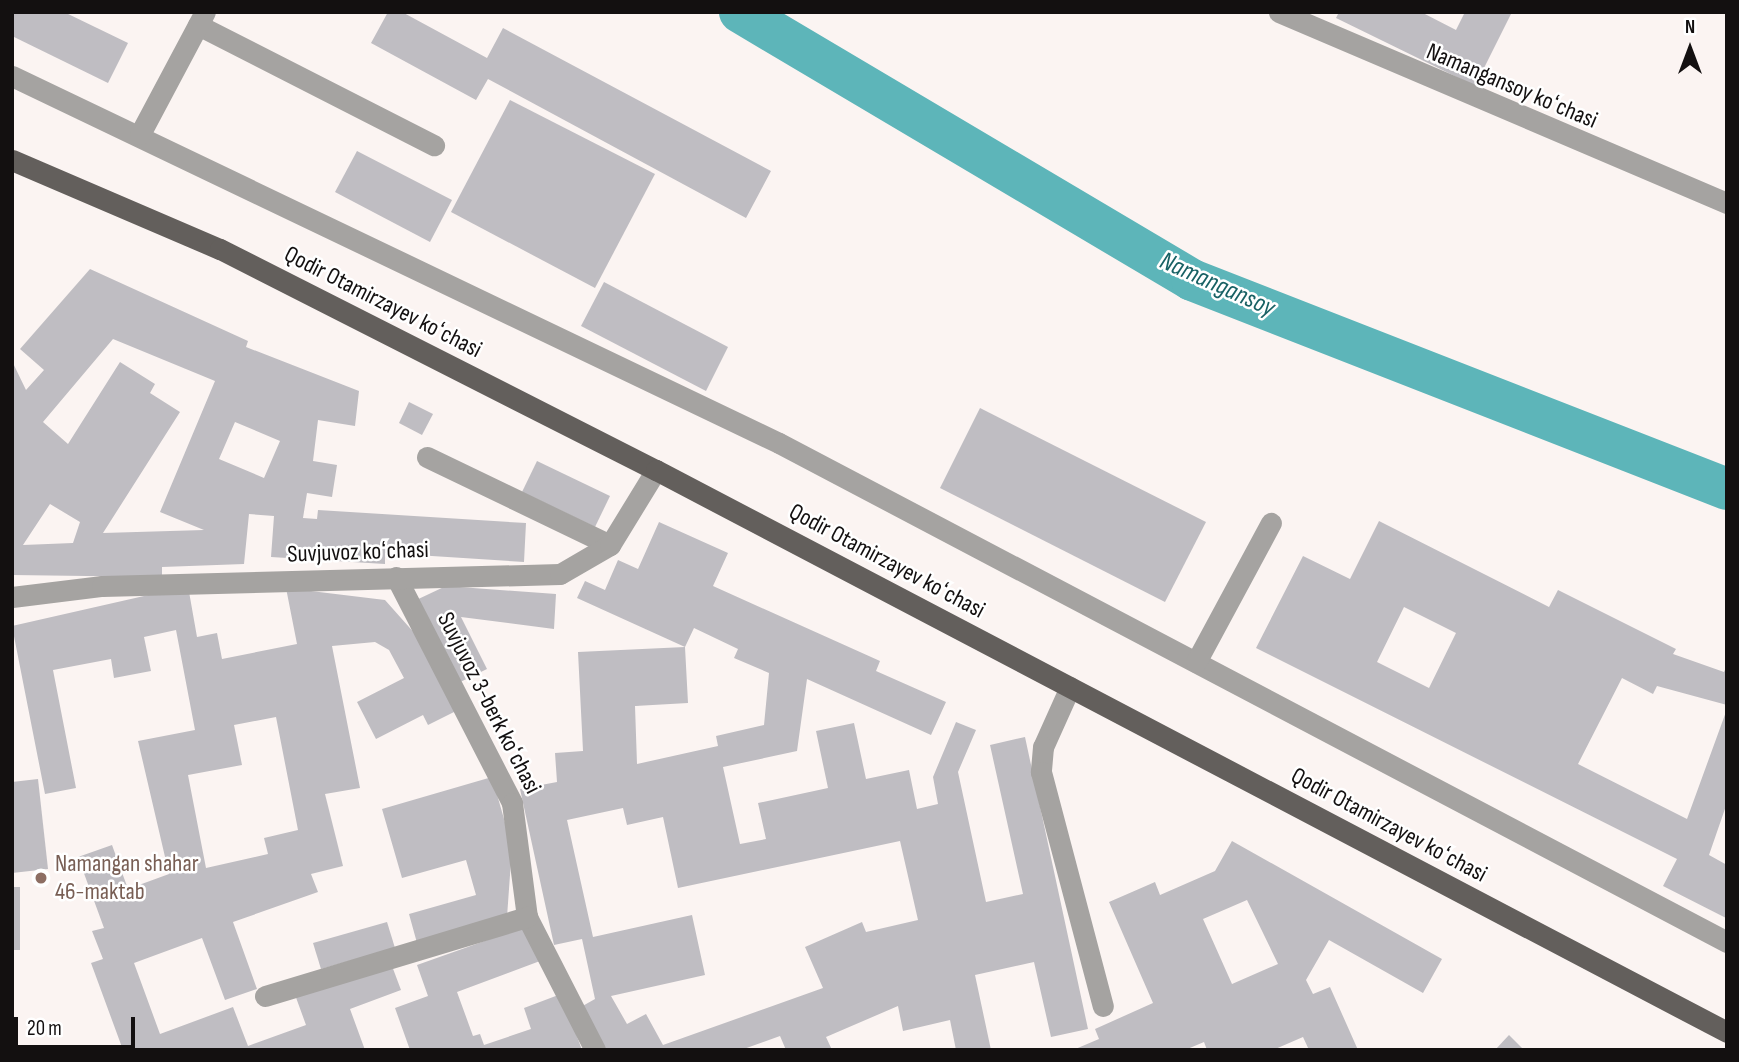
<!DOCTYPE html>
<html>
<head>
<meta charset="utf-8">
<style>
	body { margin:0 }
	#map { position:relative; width:1739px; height:1062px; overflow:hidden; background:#fbf4f2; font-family:"Sofia Sans Condensed",sans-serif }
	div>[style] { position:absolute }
	.canal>* { height:42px; margin:-21px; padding:0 21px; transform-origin:21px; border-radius:21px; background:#5db5b9 }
	.building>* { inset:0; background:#bfbdc2 }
	.minor>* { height:21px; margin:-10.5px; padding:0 10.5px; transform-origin:10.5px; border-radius:10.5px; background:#a5a3a1 }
	.major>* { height:21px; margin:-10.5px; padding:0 10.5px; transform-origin:10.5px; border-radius:10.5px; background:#635f5c }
	.dots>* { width:19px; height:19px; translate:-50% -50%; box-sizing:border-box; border:4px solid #fff; border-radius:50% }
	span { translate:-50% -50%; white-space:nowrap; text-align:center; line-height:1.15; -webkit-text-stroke:5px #fff; paint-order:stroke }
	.street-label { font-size:24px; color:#131010 }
	.education-label { font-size:24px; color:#785e54 }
	.left { translate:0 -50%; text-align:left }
	.water-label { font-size:26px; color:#186164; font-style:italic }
	.frame { position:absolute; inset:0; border:14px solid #131010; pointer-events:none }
	.north { position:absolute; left:1655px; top:14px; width:70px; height:70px; -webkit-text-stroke:5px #fff; paint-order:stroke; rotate:0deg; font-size:19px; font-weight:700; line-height:28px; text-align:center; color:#131010 }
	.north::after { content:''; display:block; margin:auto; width:24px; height:32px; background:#131010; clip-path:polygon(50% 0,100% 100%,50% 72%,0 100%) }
	.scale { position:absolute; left:14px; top:1017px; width:121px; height:32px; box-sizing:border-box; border:4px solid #131010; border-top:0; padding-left:9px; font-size:21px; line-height:24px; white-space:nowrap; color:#131010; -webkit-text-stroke:5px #fff; paint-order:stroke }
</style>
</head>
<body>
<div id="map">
	<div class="canal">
		<div style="left:740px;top:12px;width:525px;rotate:30.66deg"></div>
		<div style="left:1192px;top:280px;width:574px;rotate:21.34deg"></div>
	</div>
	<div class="building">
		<div style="clip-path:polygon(12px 12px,64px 12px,128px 43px,108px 83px,12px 36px)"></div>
		<div style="clip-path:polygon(388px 12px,402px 12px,487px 58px,503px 28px,771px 171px,746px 218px,488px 79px,476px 100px,371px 43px)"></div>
		<div style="clip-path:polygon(1339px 12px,1421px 12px,1456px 30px,1465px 12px,1512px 12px,1475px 86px,1336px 18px)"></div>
		<div style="clip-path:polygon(510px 100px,655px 174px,595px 288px,451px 212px)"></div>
		<div style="clip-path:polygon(357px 151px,452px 200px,430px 242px,335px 192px)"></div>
		<div style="clip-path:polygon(evenodd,90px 269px,248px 341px,246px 347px,359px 391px,355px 426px,318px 420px,313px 461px,337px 465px,332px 497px,307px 493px,303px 518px,317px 519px,318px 510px,526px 523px,524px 562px,385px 553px,385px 564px,271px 557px,274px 516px,249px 514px,244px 564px,162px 567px,162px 577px,12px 575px,12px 361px,26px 390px,44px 370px,20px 349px,90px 269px,113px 339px,215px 381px,160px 512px,204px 530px,103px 533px,180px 412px,150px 393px,155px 384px,120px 362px,68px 444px,43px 422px,113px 339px,90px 269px,235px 422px,280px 441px,264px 478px,219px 459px,235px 422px,90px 269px,50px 504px,80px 522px,73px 543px,23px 545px,50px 504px)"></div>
		<div style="clip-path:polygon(604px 282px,728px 347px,706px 391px,581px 326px)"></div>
		<div style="clip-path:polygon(409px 402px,433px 414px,422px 435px,399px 423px)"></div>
		<div style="clip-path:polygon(980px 408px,1206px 522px,1165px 602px,940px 488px)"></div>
		<div style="clip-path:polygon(537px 461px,610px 496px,595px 527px,522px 492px)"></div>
		<div style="clip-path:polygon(evenodd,1379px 521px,1549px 607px,1558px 590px,1676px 649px,1673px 654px,1724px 672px,1727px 665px,1727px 705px,1657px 686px,1653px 694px,1622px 678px,1578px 764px,1687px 819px,1727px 709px,1727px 803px,1709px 855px,1727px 865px,1726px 918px,1663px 886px,1677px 859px,1256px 648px,1303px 556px,1350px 579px,1379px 521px,1404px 607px,1456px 633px,1429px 688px,1377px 662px,1404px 607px)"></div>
		<div style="clip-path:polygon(evenodd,659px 522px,728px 553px,713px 586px,880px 661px,876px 671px,946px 702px,931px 735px,807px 679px,797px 751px,723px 767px,740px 844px,766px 839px,758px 803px,828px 788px,816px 731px,854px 723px,866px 779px,909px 770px,917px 809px,938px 804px,933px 777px,956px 722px,976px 730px,958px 772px,986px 902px,1023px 894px,990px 745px,1025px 737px,1088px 1029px,1051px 1037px,1034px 962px,975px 975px,991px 1050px,956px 1050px,950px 1020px,903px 1031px,898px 1006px,826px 1037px,832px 1050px,786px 1050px,780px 1036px,741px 1050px,602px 1050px,579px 1008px,595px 999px,582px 939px,554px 945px,520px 789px,557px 782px,555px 753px,583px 751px,578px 652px,685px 647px,688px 703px,635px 706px,637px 764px,718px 746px,716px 736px,764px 725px,769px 673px,734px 658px,738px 649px,694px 628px,685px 647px,577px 598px,585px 581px,605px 590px,618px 560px,638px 569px,659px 522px,623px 808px,627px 825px,663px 817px,678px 888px,900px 841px,918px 920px,866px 932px,862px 922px,805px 947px,823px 988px,663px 1045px,646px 1014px,627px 1024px,611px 996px,705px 975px,692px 915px,593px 937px,567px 820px,623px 808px)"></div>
		<div style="clip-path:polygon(evenodd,188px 586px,197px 637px,217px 633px,222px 659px,297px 644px,286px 588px,385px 600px,417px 636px,456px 711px,428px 725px,423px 715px,376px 739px,357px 702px,404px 678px,389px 650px,375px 642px,332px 646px,360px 788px,325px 794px,343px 866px,311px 874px,318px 892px,233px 922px,257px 989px,225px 1000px,202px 938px,134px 963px,160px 1034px,233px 1007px,248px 1046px,306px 1025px,294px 992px,389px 958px,401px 990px,350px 1009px,365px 1050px,123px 1050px,91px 963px,103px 959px,92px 931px,104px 928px,78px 857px,112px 845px,128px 889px,169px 874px,138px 741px,195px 730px,176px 630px,144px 637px,151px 671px,114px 678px,111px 659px,53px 670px,76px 788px,45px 794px,12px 626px,188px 586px,276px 717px,298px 830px,264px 838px,268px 854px,206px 868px,188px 775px,242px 765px,234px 725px,276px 717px)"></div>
		<div style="clip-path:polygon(446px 586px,556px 594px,554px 629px,461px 617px,487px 669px,452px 686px,412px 602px)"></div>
		<div style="clip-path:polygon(492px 777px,512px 847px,507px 917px,417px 943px,409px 914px,476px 895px,466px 860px,402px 878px,382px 809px)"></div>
		<div style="clip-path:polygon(38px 779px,48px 869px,12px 873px,12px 782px)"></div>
		<div style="clip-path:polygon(evenodd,1232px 841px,1442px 959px,1423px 993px,1329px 940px,1306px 980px,1313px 994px,1330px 987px,1358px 1050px,1309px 1050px,1303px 1037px,1273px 1050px,1207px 1050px,1204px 1042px,1185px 1050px,1073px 1050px,1099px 1039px,1095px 1029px,1153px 1003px,1109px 902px,1155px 882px,1160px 895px,1215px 871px,1232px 841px,1247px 900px,1278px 964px,1232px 984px,1203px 919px,1247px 900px)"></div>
		<div style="clip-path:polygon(12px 887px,20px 887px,20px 950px,12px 950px)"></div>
		<div style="clip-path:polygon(387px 922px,395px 948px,321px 969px,313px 943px)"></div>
		<div style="clip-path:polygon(527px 926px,540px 961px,457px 992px,473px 1036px,480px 1034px,484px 1045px,531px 1029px,524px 1008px,561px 994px,582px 1050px,410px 1050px,395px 1008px,428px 996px,417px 965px)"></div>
		<div style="clip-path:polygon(1509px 1035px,1524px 1050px,1495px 1050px)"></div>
	</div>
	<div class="minor">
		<div style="left:1279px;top:12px;width:487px;rotate:23.1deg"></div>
		<div style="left:198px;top:25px;width:265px;rotate:27deg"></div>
		<div style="left:12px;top:76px;width:850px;rotate:25.57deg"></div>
		<div style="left:779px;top:443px;width:1071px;rotate:27.76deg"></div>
		<div style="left:140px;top:134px;width:138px;rotate:-62deg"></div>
		<div style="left:427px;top:457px;width:203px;rotate:25.7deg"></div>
		<div style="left:396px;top:577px;width:254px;rotate:62.8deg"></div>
		<div style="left:512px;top:803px;width:115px;rotate:82.5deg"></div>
		<div style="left:527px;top:917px;width:149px;rotate:62.9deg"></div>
		<div style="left:12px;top:597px;width:91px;rotate:-7deg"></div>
		<div style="left:102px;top:586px;width:458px;rotate:-1.5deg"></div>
		<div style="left:560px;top:574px;width:58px;rotate:-30.1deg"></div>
		<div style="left:610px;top:545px;width:88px;rotate:-58.5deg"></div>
		<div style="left:1196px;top:662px;width:158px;rotate:-61.7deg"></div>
		<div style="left:1070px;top:687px;width:66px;rotate:114.2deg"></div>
		<div style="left:1043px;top:747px;width:25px;rotate:95deg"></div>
		<div style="left:1041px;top:772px;width:242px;rotate:75.2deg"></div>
		<div style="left:265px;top:996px;width:274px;rotate:-16.8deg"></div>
	</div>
	<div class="major">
		<div style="left:12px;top:160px;width:226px;rotate:23.2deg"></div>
		<div style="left:220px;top:249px;width:489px;rotate:26.9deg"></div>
		<div style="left:656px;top:470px;width:1209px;rotate:27.69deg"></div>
	</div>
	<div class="dots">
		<div style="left:41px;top:878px;background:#8d6e63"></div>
	</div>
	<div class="street-label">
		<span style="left:1512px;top:86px;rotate:23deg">Namangansoy koʻchasi</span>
		<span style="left:383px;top:302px;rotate:27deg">Qodir Otamirzayev koʻchasi</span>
		<span style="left:358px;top:552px;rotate:-2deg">Suvjuvoz koʻchasi</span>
		<span style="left:887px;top:561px;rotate:28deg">Qodir Otamirzayev koʻchasi</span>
		<span style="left:489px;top:703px;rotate:63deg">Suvjuvoz 3-berk koʻchasi</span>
		<span style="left:1389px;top:825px;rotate:28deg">Qodir Otamirzayev koʻchasi</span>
	</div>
	<div class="education-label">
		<span class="left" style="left:55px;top:878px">Namangan shahar<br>46-maktab</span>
	</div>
	<div class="water-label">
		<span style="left:1217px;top:285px;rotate:24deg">Namangansoy</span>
	</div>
	<div class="frame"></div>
	<div class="north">N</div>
	<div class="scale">20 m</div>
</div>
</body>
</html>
